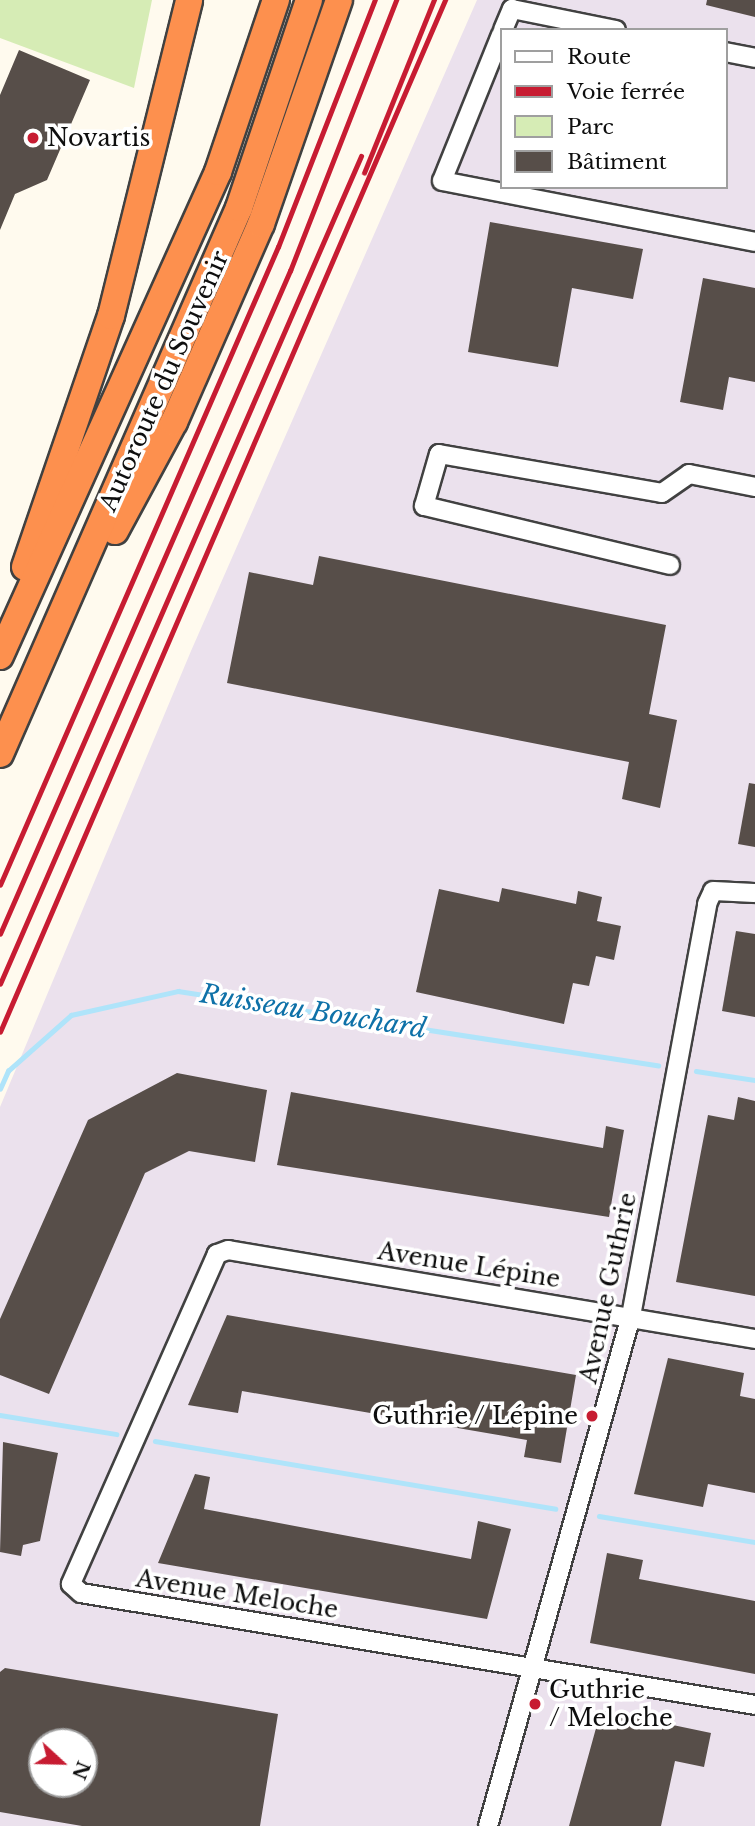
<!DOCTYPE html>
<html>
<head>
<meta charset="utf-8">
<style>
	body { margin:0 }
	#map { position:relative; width:755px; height:1826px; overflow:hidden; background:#fffaee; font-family:"Libre Baskerville",serif }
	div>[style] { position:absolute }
	.industrial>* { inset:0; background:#ebe1ed }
	.green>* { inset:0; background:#d6ecb5 }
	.stream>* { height:4.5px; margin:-2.25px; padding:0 2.25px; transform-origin:2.25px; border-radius:2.25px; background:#afe4fa }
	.building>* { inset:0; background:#574e49 }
	.roads { filter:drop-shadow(2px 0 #414141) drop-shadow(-2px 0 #414141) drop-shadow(0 2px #414141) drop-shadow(0 -2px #414141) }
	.minor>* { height:18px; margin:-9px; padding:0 9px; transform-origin:9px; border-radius:9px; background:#fff }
	.highway>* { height:26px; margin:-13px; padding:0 13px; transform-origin:13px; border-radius:13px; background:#fd904e }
	.rail>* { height:4.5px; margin:-2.25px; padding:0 2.25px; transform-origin:2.25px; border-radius:2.25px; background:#c71c32 }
	.dots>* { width:19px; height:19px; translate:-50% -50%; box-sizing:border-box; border:4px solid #fff; border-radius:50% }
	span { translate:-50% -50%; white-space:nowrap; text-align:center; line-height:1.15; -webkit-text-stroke:7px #fff; paint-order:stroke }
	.poi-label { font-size:24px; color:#0e0e0e }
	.left { translate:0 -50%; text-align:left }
	.right { translate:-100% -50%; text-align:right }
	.street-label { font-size:24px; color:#0e0e0e }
	.water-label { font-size:26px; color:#0e71a8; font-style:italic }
	.legend { position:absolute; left:500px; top:28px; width:228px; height:161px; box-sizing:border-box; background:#fff; border:2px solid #9f9f9f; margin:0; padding:9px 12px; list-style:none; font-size:21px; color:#0e0e0e }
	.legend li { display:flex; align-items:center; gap:14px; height:35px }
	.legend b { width:35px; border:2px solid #9f9f9f }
	.north { position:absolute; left:28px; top:1728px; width:70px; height:70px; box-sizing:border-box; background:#fff; border:2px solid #9f9f9f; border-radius:50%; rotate:112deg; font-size:19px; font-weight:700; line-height:28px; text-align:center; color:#0e0e0e }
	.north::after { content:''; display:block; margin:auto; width:24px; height:32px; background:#c71c32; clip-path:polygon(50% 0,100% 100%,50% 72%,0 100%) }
</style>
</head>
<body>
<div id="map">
	<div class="industrial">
		<div style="clip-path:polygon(evenodd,477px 0,755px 0,755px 1826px,0 1826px,0 1107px,191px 651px,477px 0,501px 30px,725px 30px,725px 187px,501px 187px,501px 30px,477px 0,42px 1742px,84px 1742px,84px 1784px,42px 1784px,42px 1742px)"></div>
	</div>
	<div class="green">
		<div style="clip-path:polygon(0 0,152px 0,134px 88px,0 38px)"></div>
	</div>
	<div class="stream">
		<div style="left:696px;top:1071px;width:60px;rotate:8.7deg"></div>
		<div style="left:0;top:1089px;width:20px;rotate:-66deg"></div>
		<div style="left:8px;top:1071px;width:84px;rotate:-41.6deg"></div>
		<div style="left:71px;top:1015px;width:110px;rotate:-12.6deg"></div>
		<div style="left:178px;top:991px;width:486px;rotate:8.8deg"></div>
		<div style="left:0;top:1415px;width:118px;rotate:9.3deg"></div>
		<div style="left:155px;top:1441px;width:406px;rotate:9.6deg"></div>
		<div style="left:599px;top:1516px;width:158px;rotate:9.5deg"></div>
	</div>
	<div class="building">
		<div style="clip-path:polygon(707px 0,755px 0,755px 17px,706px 5px)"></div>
		<div style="clip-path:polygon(19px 50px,90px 80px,47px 180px,15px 194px,0 230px,0 95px)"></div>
		<div style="clip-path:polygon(490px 222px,643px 249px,633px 299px,572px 288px,558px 367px,468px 352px)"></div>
		<div style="clip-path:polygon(703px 278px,755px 288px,755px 382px,729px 377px,723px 410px,680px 402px)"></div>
		<div style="clip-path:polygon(319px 556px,666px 625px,649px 714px,677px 720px,660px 808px,622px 799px,629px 762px,227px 683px,249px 572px,313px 585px)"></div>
		<div style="clip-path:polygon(749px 783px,755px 784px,755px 847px,738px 844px)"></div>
		<div style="clip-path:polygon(502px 888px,576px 904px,578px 891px,602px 897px,597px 921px,621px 926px,614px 960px,596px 956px,589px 986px,573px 983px,564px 1024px,416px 992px,439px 889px,499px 902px)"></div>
		<div style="clip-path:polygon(736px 931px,755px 934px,755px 1017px,722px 1011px)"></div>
		<div style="clip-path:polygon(177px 1073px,267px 1090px,255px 1162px,189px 1151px,145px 1173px,49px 1394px,0 1375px,0 1319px,88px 1120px)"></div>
		<div style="clip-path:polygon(291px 1092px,603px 1148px,606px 1126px,624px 1130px,609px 1217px,277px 1165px)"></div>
		<div style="clip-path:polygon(738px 1097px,755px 1101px,755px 1296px,676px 1282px,708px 1115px,734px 1120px)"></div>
		<div style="clip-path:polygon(227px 1315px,576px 1375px,561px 1463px,524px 1457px,527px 1440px,242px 1391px,238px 1413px,188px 1405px)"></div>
		<div style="clip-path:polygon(668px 1358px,744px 1373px,740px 1396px,755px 1399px,755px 1493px,708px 1484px,703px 1507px,634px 1494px)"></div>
		<div style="clip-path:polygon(3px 1442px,58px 1453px,40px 1541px,23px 1545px,21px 1556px,0 1552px)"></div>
		<div style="clip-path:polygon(195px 1474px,210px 1477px,204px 1509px,471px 1559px,478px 1521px,511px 1529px,487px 1619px,158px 1563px)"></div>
		<div style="clip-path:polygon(607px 1553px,643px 1560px,639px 1579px,755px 1601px,755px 1674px,590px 1643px)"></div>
		<div style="clip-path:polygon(evenodd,5px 1668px,278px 1714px,260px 1826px,82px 1826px,0 1812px,0 1672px,5px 1668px,42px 1742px,84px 1742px,84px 1784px,42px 1784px,42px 1742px)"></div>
		<div style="clip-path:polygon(601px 1710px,711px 1733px,704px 1767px,675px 1761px,661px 1826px,569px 1826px)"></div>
	</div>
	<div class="roads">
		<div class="minor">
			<div style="left:503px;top:30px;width:23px;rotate:-67deg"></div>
			<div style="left:512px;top:9px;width:106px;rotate:11.4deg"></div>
			<div style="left:501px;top:35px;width:157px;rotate:112deg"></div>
			<div style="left:442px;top:181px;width:319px;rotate:11deg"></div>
			<div style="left:725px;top:52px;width:31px;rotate:11deg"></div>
			<div style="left:670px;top:565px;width:253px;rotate:-166.5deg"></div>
			<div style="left:424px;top:506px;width:54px;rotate:-73.9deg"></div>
			<div style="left:439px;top:454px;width:226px;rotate:9.9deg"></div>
			<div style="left:662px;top:493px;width:33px;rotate:-35deg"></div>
			<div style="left:689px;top:474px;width:67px;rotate:11.1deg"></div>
			<div style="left:755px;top:1339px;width:534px;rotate:-170.41deg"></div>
			<div style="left:228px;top:1250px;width:12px;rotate:160deg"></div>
			<div style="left:217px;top:1254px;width:361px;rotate:113.9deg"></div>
			<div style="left:71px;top:1584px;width:13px;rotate:42deg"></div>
			<div style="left:81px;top:1593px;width:683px;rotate:9.43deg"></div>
			<div style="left:488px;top:1826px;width:530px;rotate:-74.34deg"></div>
			<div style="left:631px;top:1316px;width:419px;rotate:-79.5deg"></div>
			<div style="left:707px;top:904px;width:14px;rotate:-65deg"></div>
			<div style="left:713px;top:891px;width:42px;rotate:2.7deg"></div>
		</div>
		<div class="highway">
			<div style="left:115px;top:531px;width:124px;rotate:-61.6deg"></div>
			<div style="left:174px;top:422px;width:216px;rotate:-66.3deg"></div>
			<div style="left:261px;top:224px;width:237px;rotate:-70.8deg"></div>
			<div style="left:25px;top:567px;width:265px;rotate:-71.1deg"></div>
			<div style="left:111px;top:316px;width:325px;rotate:-76.1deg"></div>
			<div style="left:0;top:656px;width:531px;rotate:-65.75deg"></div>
			<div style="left:218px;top:172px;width:182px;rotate:-71.4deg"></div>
			<div style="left:0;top:754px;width:596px;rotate:-66.36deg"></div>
			<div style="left:239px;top:208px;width:219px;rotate:-71.4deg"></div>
		</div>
	</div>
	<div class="rail">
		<div style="left:364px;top:173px;width:187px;rotate:-68deg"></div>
		<div style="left:0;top:885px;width:696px;rotate:-66.46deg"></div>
		<div style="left:278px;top:247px;width:265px;rotate:-68.6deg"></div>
		<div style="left:0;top:934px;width:724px;rotate:-66.38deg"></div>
		<div style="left:290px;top:271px;width:291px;rotate:-68.6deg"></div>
		<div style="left:0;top:984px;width:903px;rotate:-66.44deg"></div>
		<div style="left:0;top:1032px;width:1124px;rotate:-66.67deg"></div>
	</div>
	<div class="dots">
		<div style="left:33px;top:138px;background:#c71c32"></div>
		<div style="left:592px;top:1416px;background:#c71c32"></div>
		<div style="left:535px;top:1704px;background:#c71c32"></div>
	</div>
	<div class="poi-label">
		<span class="left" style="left:47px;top:138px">Novartis</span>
		<span class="right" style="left:578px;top:1416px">Guthrie / Lépine</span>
		<span class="left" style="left:549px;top:1704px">Guthrie<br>/ Meloche</span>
	</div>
	<div class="street-label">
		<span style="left:164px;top:381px;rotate:-66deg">Autoroute du Souvenir</span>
		<span style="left:469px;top:1265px;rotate:9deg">Avenue Lépine</span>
		<span style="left:608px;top:1288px;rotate:-78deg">Avenue Guthrie</span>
		<span style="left:237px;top:1594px;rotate:9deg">Avenue Meloche</span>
	</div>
	<div class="water-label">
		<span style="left:313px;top:1012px;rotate:9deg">Ruisseau Bouchard</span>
	</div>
	<ul class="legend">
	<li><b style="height:9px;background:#fff"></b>Route</li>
	<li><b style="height:9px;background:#c71c32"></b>Voie ferrée</li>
	<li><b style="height:19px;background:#d6ecb5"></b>Parc</li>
	<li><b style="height:19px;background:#574e49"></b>Bâtiment</li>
	</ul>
	<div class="north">N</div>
</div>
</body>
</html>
